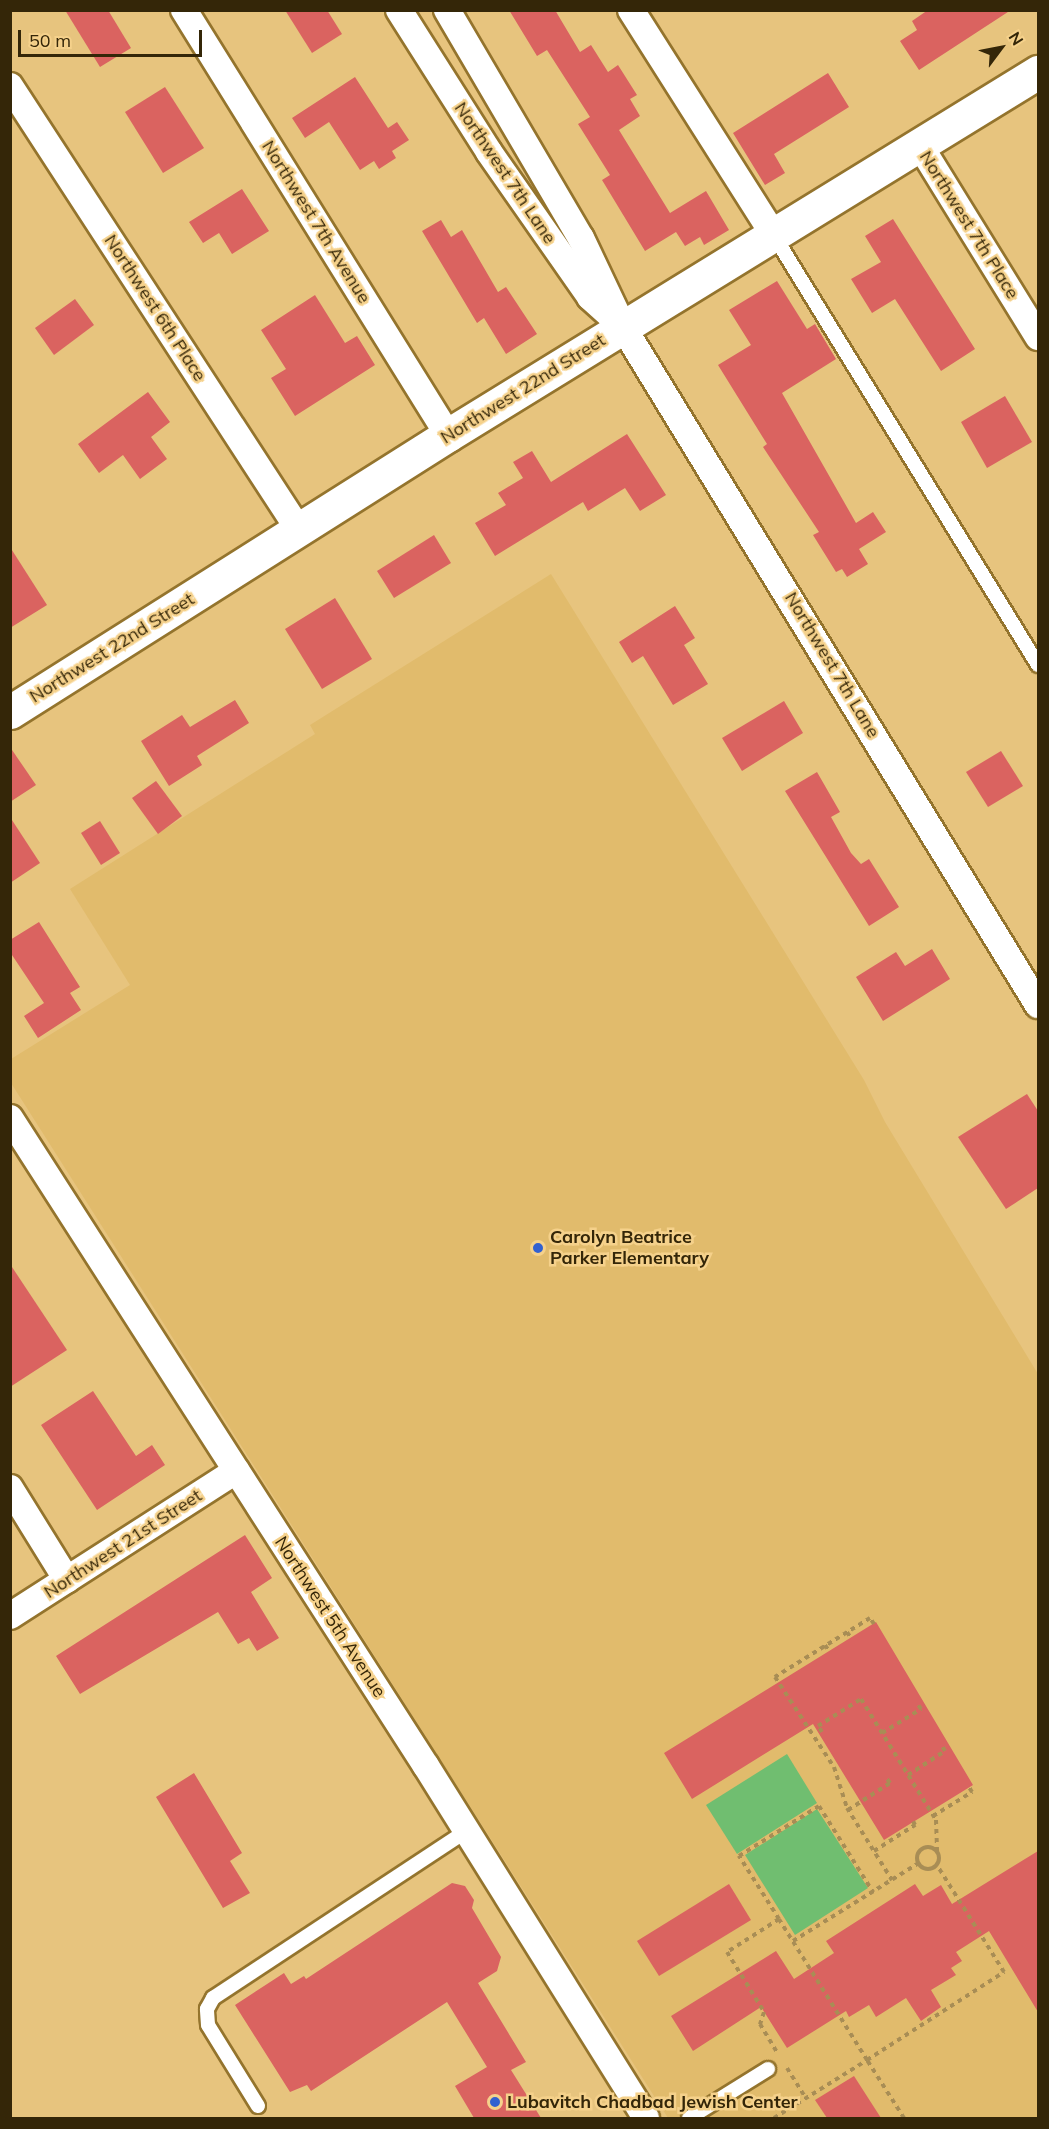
<!DOCTYPE html>
<html>
<head>
<meta charset="utf-8">
<style>
	body { margin:0 }
	#map { position:relative; width:1049px; height:2129px; overflow:hidden; background:#e7c47e; font-family:Mulish,sans-serif }
	div>[style] { position:absolute }
	.built>* { inset:0; background:#e1bb6c }
	.green>* { inset:0; background:#70be70 }
	.building>* { inset:0; background:#da6360 }
	.path>* { height:4px; margin-top:-2px; transform-origin:0; background:repeating-linear-gradient(90deg,#a88d55 0 4.5px,transparent 0 9px) }
	.path>.ring { margin:-2px; padding:0; box-sizing:content-box; background:none; border:4px solid #a88d55; border-radius:50% }
	.roads { filter:drop-shadow(2px 0 #94742d) drop-shadow(-2px 0 #94742d) drop-shadow(0 2px #94742d) drop-shadow(0 -2px #94742d) }
	.lane>* { height:14px; margin:-7px; padding:0 7px; transform-origin:7px; border-radius:7px; background:#fff }
	.street>* { height:26px; margin:-13px; padding:0 13px; transform-origin:13px; border-radius:13px; background:#fff }
	.secondary>* { height:33px; margin:-16.5px; padding:0 16.5px; transform-origin:16.5px; border-radius:16.5px; background:#fff }
	.dots>* { width:16px; height:16px; translate:-50% -50%; box-sizing:border-box; border:3px solid #f5d18b; border-radius:50% }
	span { translate:-50% -50%; white-space:nowrap; text-align:center; line-height:1.15; -webkit-text-stroke:5px #f5d18b; paint-order:stroke }
	.street-label { font-size:18px; color:#342608 }
	.poi-label { font-size:18px; color:#342608; font-weight:700 }
	.left { translate:0 -50%; text-align:left }
	.frame { position:absolute; inset:0; border:12px solid #342608; pointer-events:none }
	.north { position:absolute; left:971px; top:18px; width:60px; height:60px; -webkit-text-stroke:4px #f5d18b; paint-order:stroke; rotate:58deg; font-size:16px; font-weight:700; line-height:24px; text-align:center; color:#342608 }
	.north::after { content:''; display:block; margin:auto; width:21px; height:27px; background:#342608; clip-path:polygon(50% 0,100% 100%,50% 72%,0 100%) }
	.scale { position:absolute; left:18px; top:30px; width:184px; height:27px; box-sizing:border-box; border:3px solid #342608; border-top:0; padding-left:8px; font-size:18px; line-height:21px; white-space:nowrap; color:#342608; -webkit-text-stroke:4px #f5d18b; paint-order:stroke }
</style>
</head>
<body>
<div id="map">
	<div class="built">
		<div style="clip-path:polygon(551px 574px,864px 1080px,885px 1122px,1038px 1374px,1038px 2118px,668px 2118px,11px 1083px,11px 1059px,130px 985px,70px 889px,315px 734px,310px 725px)"></div>
	</div>
	<div class="green">
		<div style="clip-path:polygon(787px 1754px,817px 1803px,737px 1854px,706px 1805px)"></div>
		<div style="clip-path:polygon(817px 1809px,868px 1888px,795px 1935px,745px 1855px)"></div>
	</div>
	<div class="building">
		<div style="clip-path:polygon(65px 10px,108px 10px,131px 48px,100px 67px)"></div>
		<div style="clip-path:polygon(285px 10px,327px 10px,342px 34px,312px 53px)"></div>
		<div style="clip-path:polygon(509px 10px,555px 10px,580px 52px,591px 45px,608px 72px,618px 65px,637px 95px,630px 99px,640px 116px,619px 130px,670px 213px,706px 191px,729px 230px,704px 245px,700px 237px,685px 246px,676px 232px,645px 251px,602px 180px,610px 175px,578px 124px,590px 117px,547px 50px,537px 56px)"></div>
		<div style="clip-path:polygon(928px 10px,1011px 10px,919px 70px,900px 41px,917px 30px,912px 21px)"></div>
		<div style="clip-path:polygon(828px 73px,849px 107px,774px 154px,785px 173px,765px 185px,733px 133px)"></div>
		<div style="clip-path:polygon(355px 77px,388px 128px,397px 122px,409px 140px,392px 151px,396px 158px,379px 169px,374px 161px,360px 170px,329px 122px,305px 138px,292px 118px)"></div>
		<div style="clip-path:polygon(165px 87px,204px 148px,163px 173px,125px 112px)"></div>
		<div style="clip-path:polygon(242px 189px,269px 231px,232px 254px,219px 233px,203px 243px,189px 222px)"></div>
		<div style="clip-path:polygon(893px 219px,975px 349px,941px 371px,895px 299px,872px 313px,851px 279px,881px 262px,865px 236px)"></div>
		<div style="clip-path:polygon(441px 220px,451px 237px,462px 230px,498px 292px,506px 287px,537px 334px,506px 354px,484px 318px,477px 323px,422px 231px)"></div>
		<div style="clip-path:polygon(777px 281px,807px 329px,815px 324px,836px 359px,782px 393px,856px 523px,873px 512px,886px 532px,859px 549px,868px 564px,847px 577px,842px 569px,836px 572px,813px 535px,819px 532px,763px 447px,767px 444px,718px 365px,751px 345px,729px 310px)"></div>
		<div style="clip-path:polygon(315px 295px,345px 343px,357px 336px,375px 365px,295px 416px,271px 378px,286px 369px,261px 330px)"></div>
		<div style="clip-path:polygon(75px 299px,94px 325px,54px 355px,35px 328px)"></div>
		<div style="clip-path:polygon(148px 392px,170px 422px,151px 437px,167px 459px,140px 479px,123px 455px,99px 473px,78px 444px)"></div>
		<div style="clip-path:polygon(1005px 396px,1032px 442px,987px 468px,961px 422px)"></div>
		<div style="clip-path:polygon(627px 434px,666px 495px,640px 511px,625px 488px,588px 511px,583px 502px,495px 556px,475px 523px,506px 505px,498px 493px,523px 478px,513px 462px,532px 451px,551px 482px)"></div>
		<div style="clip-path:polygon(434px 535px,451px 563px,394px 598px,377px 571px)"></div>
		<div style="clip-path:polygon(10px 547px,47px 605px,10px 628px)"></div>
		<div style="clip-path:polygon(335px 598px,372px 659px,322px 689px,285px 629px)"></div>
		<div style="clip-path:polygon(675px 606px,695px 638px,684px 645px,708px 684px,673px 705px,643px 656px,632px 663px,619px 642px)"></div>
		<div style="clip-path:polygon(235px 700px,249px 723px,197px 756px,202px 765px,169px 786px,141px 741px,182px 715px,190px 727px)"></div>
		<div style="clip-path:polygon(784px 701px,803px 733px,742px 771px,722px 738px)"></div>
		<div style="clip-path:polygon(10px 747px,36px 785px,10px 802px)"></div>
		<div style="clip-path:polygon(1001px 751px,1023px 786px,988px 807px,966px 772px)"></div>
		<div style="clip-path:polygon(817px 772px,840px 812px,831px 817px,851px 853px,861px 864px,869px 859px,899px 907px,869px 926px,785px 791px)"></div>
		<div style="clip-path:polygon(156px 781px,182px 816px,158px 834px,132px 798px)"></div>
		<div style="clip-path:polygon(10px 817px,40px 863px,10px 883px)"></div>
		<div style="clip-path:polygon(100px 821px,120px 853px,101px 865px,81px 833px)"></div>
		<div style="clip-path:polygon(39px 922px,80px 987px,70px 993px,81px 1010px,38px 1038px,24px 1016px,44px 1003px,10px 952px,10px 940px)"></div>
		<div style="clip-path:polygon(932px 949px,950px 979px,883px 1021px,856px 977px,896px 952px,905px 966px)"></div>
		<div style="clip-path:polygon(1027px 1094px,1038px 1111px,1038px 1188px,1006px 1209px,958px 1137px)"></div>
		<div style="clip-path:polygon(10px 1264px,67px 1350px,10px 1387px)"></div>
		<div style="clip-path:polygon(93px 1391px,136px 1456px,152px 1445px,165px 1465px,97px 1510px,41px 1425px)"></div>
		<div style="clip-path:polygon(245px 1535px,272px 1578px,251px 1592px,279px 1638px,257px 1651px,249px 1638px,238px 1644px,218px 1612px,80px 1694px,56px 1656px)"></div>
		<div style="clip-path:polygon(876px 1622px,973px 1785px,884px 1840px,813px 1724px,692px 1799px,664px 1753px)"></div>
		<div style="clip-path:polygon(194px 1773px,242px 1853px,230px 1861px,250px 1893px,223px 1908px,156px 1797px)"></div>
		<div style="clip-path:polygon(1038px 1851px,1038px 2012px,989px 1931px,956px 1952px,962px 1961px,951px 1968px,956px 1975px,931px 1990px,941px 2007px,921px 2021px,906px 1998px,876px 2017px,869px 2005px,849px 2017px,846px 2011px,787px 2048px,761px 2007px,693px 2051px,671px 2016px,776px 1951px,794px 1979px,834px 1953px,826px 1941px,915px 1884px,923px 1896px,941px 1885px,952px 1904px)"></div>
		<div style="clip-path:polygon(452px 1883px,465px 1886px,474px 1900px,472px 1908px,501px 1957px,497px 1971px,478px 1983px,526px 2062px,511px 2070px,541px 2118px,474px 2118px,455px 2086px,487px 2067px,447px 2002px,311px 2091px,307px 2085px,290px 2092px,235px 2005px,284px 1973px,291px 1984px,304px 1976px,306px 1979px)"></div>
		<div style="clip-path:polygon(729px 1884px,751px 1920px,659px 1976px,637px 1941px)"></div>
		<div style="clip-path:polygon(854px 2076px,881px 2118px,827px 2118px,815px 2100px)"></div>
	</div>
	<div class="path">
		<div style="left:874px;top:1624px;width:7px;rotate:-124deg"></div>
		<div style="left:870px;top:1618px;width:112px;rotate:148.2deg"></div>
		<div style="left:775px;top:1677px;width:108px;rotate:56.8deg"></div>
		<div style="left:834px;top:1767px;width:43px;rotate:72.4deg"></div>
		<div style="left:847px;top:1808px;width:85px;rotate:58deg"></div>
		<div style="left:847px;top:1632px;width:7px;rotate:56deg"></div>
		<div style="left:825px;top:1645px;width:7px;rotate:56deg"></div>
		<div style="left:822px;top:1732px;width:7px;rotate:-124deg"></div>
		<div style="left:818px;top:1726px;width:51px;rotate:-32.1deg"></div>
		<div style="left:861px;top:1699px;width:142px;rotate:58.2deg"></div>
		<div style="left:936px;top:1820px;width:32px;rotate:88deg"></div>
		<div style="left:882px;top:1733px;width:46px;rotate:-31.6deg"></div>
		<div style="left:921px;top:1709px;width:7px;rotate:-124deg"></div>
		<div style="left:908px;top:1775px;width:44px;rotate:-33deg"></div>
		<div style="left:945px;top:1751px;width:6px;rotate:-121deg"></div>
		<div style="left:848px;top:1810px;width:50px;rotate:-32.7deg"></div>
		<div style="left:890px;top:1783px;width:5px;rotate:-127deg"></div>
		<div style="left:933px;top:1816px;width:46px;rotate:-31.6deg"></div>
		<div style="left:972px;top:1792px;width:6px;rotate:-121deg"></div>
		<div class="ring" style="left:917px;top:1847px;width:18px;height:18px"></div>
		<div style="left:874px;top:1851px;width:49px;rotate:-32.4deg"></div>
		<div style="left:915px;top:1825px;width:4px;rotate:-117deg"></div>
		<div style="left:779px;top:1919px;width:75px;rotate:-122.4deg"></div>
		<div style="left:739px;top:1856px;width:94px;rotate:-32deg"></div>
		<div style="left:819px;top:1806px;width:102px;rotate:57.9deg"></div>
		<div style="left:793px;top:1941px;width:148px;rotate:-31.8deg"></div>
		<div style="left:787px;top:2068px;width:36px;rotate:58deg"></div>
		<div style="left:774px;top:2118px;width:110px;rotate:-31.9deg"></div>
		<div style="left:867px;top:2060px;width:166px;rotate:-122deg"></div>
		<div style="left:779px;top:1919px;width:62px;rotate:147.6deg"></div>
		<div style="left:727px;top:1952px;width:70px;rotate:58.3deg"></div>
		<div style="left:764px;top:2012px;width:13px;rotate:108deg"></div>
		<div style="left:760px;top:2024px;width:33px;rotate:59deg"></div>
		<div style="left:904px;top:2118px;width:69px;rotate:-122.5deg"></div>
		<div style="left:867px;top:2060px;width:163px;rotate:-32.7deg"></div>
		<div style="left:1004px;top:1972px;width:126px;rotate:-122.1deg"></div>
	</div>
	<div class="roads">
		<div class="lane">
			<div style="left:773px;top:234px;width:506px;rotate:58.41deg"></div>
			<div style="left:258px;top:2106px;width:95px;rotate:-121.7deg"></div>
			<div style="left:208px;top:2025px;width:16px;rotate:-94deg"></div>
			<div style="left:207px;top:2009px;width:13px;rotate:-61deg"></div>
			<div style="left:213px;top:1998px;width:303px;rotate:-33.4deg"></div>
			<div style="left:689px;top:2118px;width:93px;rotate:-31.8deg"></div>
		</div>
		<div class="street">
			<div style="left:184px;top:10px;width:500px;rotate:58.15deg"></div>
			<div style="left:399px;top:10px;width:168px;rotate:57.6deg"></div>
			<div style="left:489px;top:152px;width:177px;rotate:55.1deg"></div>
			<div style="left:590px;top:297px;width:30px;rotate:42deg"></div>
			<div style="left:447px;top:10px;width:264px;rotate:59.6deg"></div>
			<div style="left:581px;top:238px;width:98px;rotate:64.7deg"></div>
			<div style="left:623px;top:327px;width:795px;rotate:58.53deg"></div>
			<div style="left:631px;top:10px;width:265px;rotate:57.6deg"></div>
			<div style="left:10px;top:86px;width:530px;rotate:56.94deg"></div>
			<div style="left:919px;top:144px;width:227px;rotate:58.3deg"></div>
			<div style="left:10px;top:1118px;width:770px;rotate:57.3deg"></div>
			<div style="left:426px;top:1766px;width:415px;rotate:58deg"></div>
			<div style="left:10px;top:1488px;width:108px;rotate:58.2deg"></div>
			<div style="left:10px;top:1616px;width:269px;rotate:-32.7deg"></div>
		</div>
		<div class="secondary">
			<div style="left:10px;top:712px;width:518px;rotate:-32.31deg"></div>
			<div style="left:448px;top:435px;width:693px;rotate:-31.6deg"></div>
		</div>
	</div>
	<div class="dots">
		<div style="left:538px;top:1248px;background:#3261d0"></div>
		<div style="left:495px;top:2102px;background:#3261d0"></div>
	</div>
	<div class="street-label">
		<span style="left:505px;top:173px;rotate:56deg">Northwest 7th Lane</span>
		<span style="left:316px;top:222px;rotate:58deg">Northwest 7th Avenue</span>
		<span style="left:969px;top:225px;rotate:58deg">Northwest 7th Place</span>
		<span style="left:155px;top:308px;rotate:57deg">Northwest 6th Place</span>
		<span style="left:523px;top:389px;rotate:-32deg">Northwest 22nd Street</span>
		<span style="left:112px;top:648px;rotate:-32deg">Northwest 22nd Street</span>
		<span style="left:832px;top:665px;rotate:59deg">Northwest 7th Lane</span>
		<span style="left:123px;top:1544px;rotate:-33deg">Northwest 21st Street</span>
		<span style="left:330px;top:1617px;rotate:57deg">Northwest 5th Avenue</span>
	</div>
	<div class="poi-label">
		<span class="left" style="left:550px;top:1248px">Carolyn Beatrice<br>Parker Elementary</span>
		<span class="left" style="left:507px;top:2102px">Lubavitch Chadbad Jewish Center</span>
	</div>
	<div class="frame"></div>
	<div class="north">N</div>
	<div class="scale">50 m</div>
</div>
</body>
</html>
